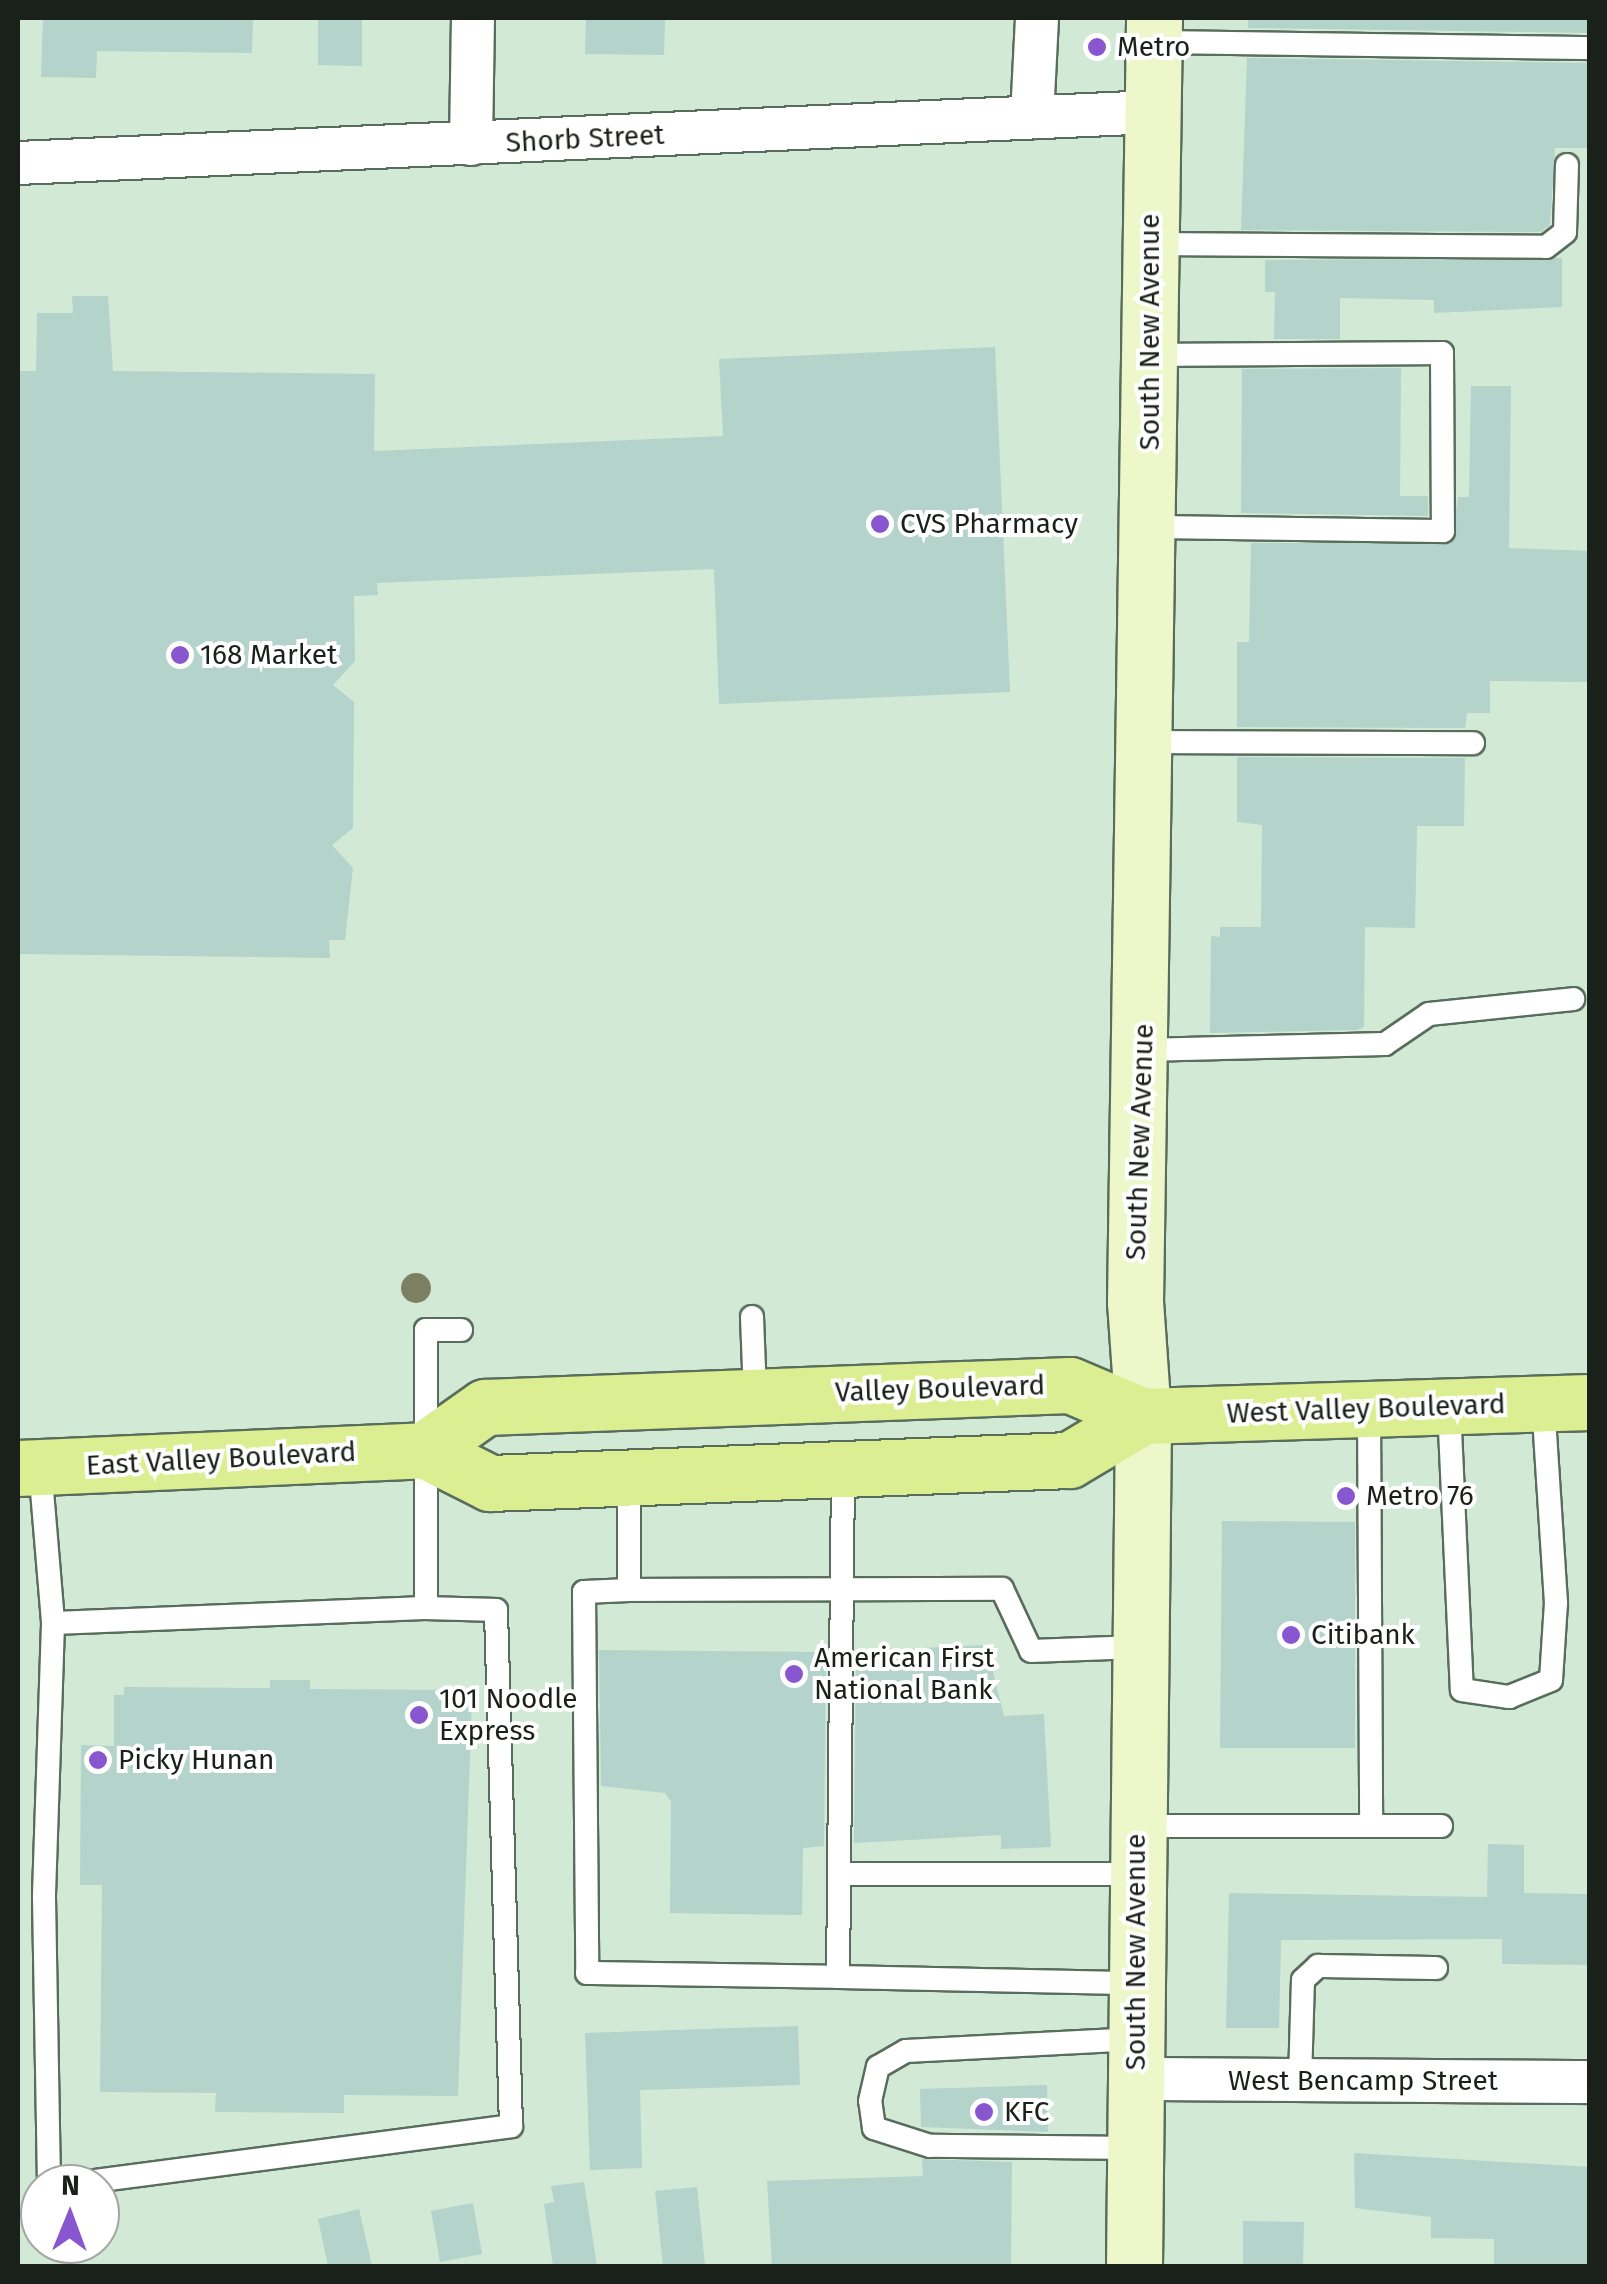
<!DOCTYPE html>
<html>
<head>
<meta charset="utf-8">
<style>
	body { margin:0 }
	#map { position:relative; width:1607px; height:2284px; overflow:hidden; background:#d2e9d6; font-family:"Fira Sans",sans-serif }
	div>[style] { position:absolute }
	.building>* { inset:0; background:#b3d3cb }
	.roads { filter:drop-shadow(2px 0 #596d5c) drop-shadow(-2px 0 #596d5c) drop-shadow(0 2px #596d5c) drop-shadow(0 -2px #596d5c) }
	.lane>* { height:22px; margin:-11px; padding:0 11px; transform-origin:11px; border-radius:11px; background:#fff }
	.street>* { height:42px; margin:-21px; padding:0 21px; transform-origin:21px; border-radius:21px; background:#fff }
	.secondary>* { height:55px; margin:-27.5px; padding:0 27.5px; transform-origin:27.5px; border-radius:27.5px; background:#eef7c9 }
	.primary>* { height:55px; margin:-27.5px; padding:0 27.5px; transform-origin:27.5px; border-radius:27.5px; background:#dcee92 }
	.trees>* { width:30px; height:30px; margin:-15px; border-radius:50%; background:#7d8060 }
	.dots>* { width:28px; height:28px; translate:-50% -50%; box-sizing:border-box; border:5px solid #fff; border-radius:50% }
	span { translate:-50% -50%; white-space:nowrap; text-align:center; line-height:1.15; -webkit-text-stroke:8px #fff; paint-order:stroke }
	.poi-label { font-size:28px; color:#19211a }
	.left { translate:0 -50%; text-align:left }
	.street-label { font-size:28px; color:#19211a }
	.frame { position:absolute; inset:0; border:20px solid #19211a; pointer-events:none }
	.north { position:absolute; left:20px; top:2164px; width:100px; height:100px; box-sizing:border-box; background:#fff; border:2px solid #a3a6a3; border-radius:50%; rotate:1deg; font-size:28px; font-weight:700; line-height:40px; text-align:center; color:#19211a }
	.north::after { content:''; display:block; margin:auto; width:35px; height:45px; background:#8857d0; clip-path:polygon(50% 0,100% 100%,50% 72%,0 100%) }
</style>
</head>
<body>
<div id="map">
	<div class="building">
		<div style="clip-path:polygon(43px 18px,253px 18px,252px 53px,97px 51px,96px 78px,41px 77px)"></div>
		<div style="clip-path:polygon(318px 18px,362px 18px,362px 66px,318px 65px)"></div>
		<div style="clip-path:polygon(586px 18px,665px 18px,664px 55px,585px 54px)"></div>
		<div style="clip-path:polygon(1248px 18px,1590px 18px,1590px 33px,1248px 28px)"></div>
		<div style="clip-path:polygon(1247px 58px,1590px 63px,1590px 148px,1555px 148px,1550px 225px,1541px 232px,1241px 230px)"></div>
		<div style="clip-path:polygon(1562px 258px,1562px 307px,1434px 313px,1434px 300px,1340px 298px,1340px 339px,1274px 339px,1275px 292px,1265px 292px,1265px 260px)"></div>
		<div style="clip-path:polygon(72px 296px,108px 296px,113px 371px,375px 374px,374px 451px,723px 436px,719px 359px,995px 347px,1010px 692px,719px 704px,714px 569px,377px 583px,378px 595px,354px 596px,355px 661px,333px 685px,354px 702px,353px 828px,332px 845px,353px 868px,345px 940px,329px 940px,330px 958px,18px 954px,18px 371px,36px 371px,37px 313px,73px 313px)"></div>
		<div style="clip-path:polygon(1401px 368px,1400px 496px,1428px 496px,1428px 516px,1241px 513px,1242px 369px)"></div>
		<div style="clip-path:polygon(1471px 386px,1511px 386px,1509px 548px,1590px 551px,1590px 682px,1490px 681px,1490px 713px,1467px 713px,1465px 728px,1237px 727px,1237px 642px,1249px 642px,1251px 543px,1451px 543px,1458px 497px,1469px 497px)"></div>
		<div style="clip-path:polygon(1237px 757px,1465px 758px,1464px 826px,1417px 826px,1415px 928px,1365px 927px,1364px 1027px,1357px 1030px,1210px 1033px,1211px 936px,1220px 937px,1220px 927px,1261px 927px,1262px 825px,1237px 822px)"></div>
		<div style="clip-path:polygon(1222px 1521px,1355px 1522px,1355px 1748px,1220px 1748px)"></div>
		<div style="clip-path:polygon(986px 1645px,1004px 1716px,1044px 1714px,1051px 1847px,1001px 1849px,1001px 1835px,854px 1843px,856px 1651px)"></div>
		<div style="clip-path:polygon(599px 1650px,826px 1652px,824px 1846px,803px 1848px,802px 1915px,670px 1913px,671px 1802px,665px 1793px,601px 1786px)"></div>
		<div style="clip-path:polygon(270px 1680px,310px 1680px,310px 1689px,462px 1690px,462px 1698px,472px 1699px,458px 2096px,344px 2095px,344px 2113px,215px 2112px,216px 2093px,100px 2092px,102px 1885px,80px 1885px,81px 1745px,114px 1746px,114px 1695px,124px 1695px,124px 1687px,270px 1688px)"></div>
		<div style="clip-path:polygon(1488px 1844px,1524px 1845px,1524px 1893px,1590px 1894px,1590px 1965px,1502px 1964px,1502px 1939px,1281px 1940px,1279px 2028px,1226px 2028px,1229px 1893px,1487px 1897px)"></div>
		<div style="clip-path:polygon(798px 2026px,800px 2085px,640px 2090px,642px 2168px,590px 2170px,585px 2033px)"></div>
		<div style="clip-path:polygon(1047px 2085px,1048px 2132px,921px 2127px,920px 2089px)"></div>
		<div style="clip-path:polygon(1354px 2153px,1590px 2167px,1590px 2266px,1494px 2266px,1494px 2239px,1431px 2238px,1431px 2217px,1355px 2208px)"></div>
		<div style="clip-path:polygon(922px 2159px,1012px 2162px,1011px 2266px,772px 2266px,767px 2181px,923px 2176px)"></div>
		<div style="clip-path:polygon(584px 2182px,597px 2266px,553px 2266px,544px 2204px,554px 2202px,551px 2186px)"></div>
		<div style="clip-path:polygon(697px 2187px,705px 2266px,663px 2266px,655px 2191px)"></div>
		<div style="clip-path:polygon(473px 2203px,482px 2254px,440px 2262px,431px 2211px)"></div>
		<div style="clip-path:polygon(359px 2209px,372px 2266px,328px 2266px,318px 2219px)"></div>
		<div style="clip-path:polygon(1243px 2221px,1304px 2222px,1303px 2266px,1243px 2266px)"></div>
	</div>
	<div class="roads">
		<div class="lane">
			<div style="left:1154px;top:42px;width:434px;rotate:0.8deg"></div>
			<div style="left:1149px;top:244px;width:397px;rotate:0.4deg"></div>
			<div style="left:1546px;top:247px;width:24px;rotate:-38deg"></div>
			<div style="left:1565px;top:232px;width:67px;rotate:-88.3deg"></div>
			<div style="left:1150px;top:355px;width:292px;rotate:-0.4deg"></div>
			<div style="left:1442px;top:353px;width:178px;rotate:89.7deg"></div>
			<div style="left:1443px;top:531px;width:292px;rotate:-179.2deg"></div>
			<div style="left:1147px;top:742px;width:326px;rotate:0.2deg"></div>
			<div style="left:1143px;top:1050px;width:242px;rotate:-1.4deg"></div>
			<div style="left:1385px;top:1044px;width:53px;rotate:-34.3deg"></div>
			<div style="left:1429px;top:1014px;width:145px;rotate:-5.9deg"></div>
			<div style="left:752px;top:1317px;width:79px;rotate:87.8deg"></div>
			<div style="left:1449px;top:1407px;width:283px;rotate:87.4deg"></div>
			<div style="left:1462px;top:1690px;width:48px;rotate:8.5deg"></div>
			<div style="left:1509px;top:1697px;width:45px;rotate:-22deg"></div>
			<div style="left:1551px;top:1680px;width:77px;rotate:-86.3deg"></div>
			<div style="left:1556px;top:1603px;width:199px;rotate:-93.7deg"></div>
			<div style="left:1369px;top:1409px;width:415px;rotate:89.7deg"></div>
			<div style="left:40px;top:1467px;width:157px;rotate:85.2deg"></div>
			<div style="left:53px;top:1623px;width:373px;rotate:-2.3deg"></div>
			<div style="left:426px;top:1608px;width:278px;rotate:-90deg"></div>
			<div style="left:426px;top:1330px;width:35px"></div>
			<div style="left:843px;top:1469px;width:508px;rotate:90.56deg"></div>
			<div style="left:838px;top:1977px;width:298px;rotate:1.2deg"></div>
			<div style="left:629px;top:1477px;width:113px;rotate:90deg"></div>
			<div style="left:629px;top:1590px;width:45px;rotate:177.5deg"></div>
			<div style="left:584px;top:1592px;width:381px;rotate:89.5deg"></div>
			<div style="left:587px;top:1973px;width:251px;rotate:0.9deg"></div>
			<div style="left:629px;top:1590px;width:373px;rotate:-0.2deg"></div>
			<div style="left:1002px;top:1589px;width:68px;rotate:64.9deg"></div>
			<div style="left:1031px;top:1651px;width:107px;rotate:-2.1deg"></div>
			<div style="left:1136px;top:1826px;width:305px"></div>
			<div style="left:839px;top:1874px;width:298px"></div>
			<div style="left:1300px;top:2080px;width:100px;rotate:-88.3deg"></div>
			<div style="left:1303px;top:1980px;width:21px;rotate:-43deg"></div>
			<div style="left:1318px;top:1966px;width:118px;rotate:1deg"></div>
			<div style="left:1136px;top:2148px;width:206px;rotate:-179.4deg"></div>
			<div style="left:930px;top:2146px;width:59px;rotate:-162.2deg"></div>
			<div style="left:874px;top:2128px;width:27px;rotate:-98deg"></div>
			<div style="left:870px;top:2101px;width:35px;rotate:-77deg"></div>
			<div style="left:878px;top:2067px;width:32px;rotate:-30deg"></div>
			<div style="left:906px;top:2051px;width:231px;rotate:-3deg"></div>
			<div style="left:49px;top:2184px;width:289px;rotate:-91deg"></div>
			<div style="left:44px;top:1895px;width:272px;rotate:-88.1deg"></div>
			<div style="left:72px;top:2184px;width:443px;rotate:-7.5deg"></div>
			<div style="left:511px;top:2126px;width:516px;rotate:-91.67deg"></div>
			<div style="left:496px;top:1610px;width:70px;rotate:-178.4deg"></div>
		</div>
		<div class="street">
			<div style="left:1032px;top:117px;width:99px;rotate:-87.1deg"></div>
			<div style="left:471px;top:144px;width:126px;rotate:-89.1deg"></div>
			<div style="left:18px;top:163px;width:1136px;rotate:-2.57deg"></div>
			<div style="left:1137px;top:2079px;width:453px;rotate:0.4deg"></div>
		</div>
		<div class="secondary">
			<div style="left:1134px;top:2266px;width:850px;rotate:-89.39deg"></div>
			<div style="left:1143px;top:1416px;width:114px;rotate:-94deg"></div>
			<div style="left:1135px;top:1302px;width:1284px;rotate:-89.15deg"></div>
		</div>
		<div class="primary">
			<div style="left:424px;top:1450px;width:75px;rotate:-35.2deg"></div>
			<div style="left:485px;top:1407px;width:585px;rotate:-2.15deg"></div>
			<div style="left:1070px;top:1385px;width:79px;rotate:23deg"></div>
			<div style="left:1143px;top:1416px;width:447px;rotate:-1.8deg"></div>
			<div style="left:18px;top:1468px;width:406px;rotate:-2.5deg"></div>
			<div style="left:424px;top:1450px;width:74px;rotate:26.6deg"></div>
			<div style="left:490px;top:1483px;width:579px;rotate:-2.27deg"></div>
			<div style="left:1069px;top:1460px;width:86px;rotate:-30.7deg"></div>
		</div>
	</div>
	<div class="trees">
		<div style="left:416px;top:1288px"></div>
	</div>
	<div class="dots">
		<div style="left:1097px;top:47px;background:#8857d0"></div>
		<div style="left:880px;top:524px;background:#8857d0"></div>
		<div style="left:180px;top:655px;background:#8857d0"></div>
		<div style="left:1346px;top:1496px;background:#8857d0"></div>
		<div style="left:1291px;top:1635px;background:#8857d0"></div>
		<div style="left:794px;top:1674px;background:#8857d0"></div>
		<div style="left:419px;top:1715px;background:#8857d0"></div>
		<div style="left:98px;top:1760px;background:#8857d0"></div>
		<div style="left:984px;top:2112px;background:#8857d0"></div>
	</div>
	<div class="poi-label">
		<span class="left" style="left:1117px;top:47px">Metro</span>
		<span class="left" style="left:900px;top:524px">CVS Pharmacy</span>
		<span class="left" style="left:200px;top:655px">168 Market</span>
		<span class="left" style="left:1366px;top:1496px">Metro 76</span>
		<span class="left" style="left:1311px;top:1635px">Citibank</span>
		<span class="left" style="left:814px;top:1674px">American First<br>National Bank</span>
		<span class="left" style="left:439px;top:1715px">101 Noodle<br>Express</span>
		<span class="left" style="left:118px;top:1760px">Picky Hunan</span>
		<span class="left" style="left:1004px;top:2112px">KFC</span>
	</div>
	<div class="street-label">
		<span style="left:585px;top:139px;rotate:-3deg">Shorb Street</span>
		<span style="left:1150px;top:332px;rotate:-90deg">South New Avenue</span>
		<span style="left:1140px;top:1142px;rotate:-88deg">South New Avenue</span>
		<span style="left:940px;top:1389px;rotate:-2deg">Valley Boulevard</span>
		<span style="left:1366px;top:1409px;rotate:-2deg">West Valley Boulevard</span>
		<span style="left:221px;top:1459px;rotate:-3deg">East Valley Boulevard</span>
		<span style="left:1136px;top:1952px;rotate:-90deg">South New Avenue</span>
		<span style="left:1363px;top:2081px">West Bencamp Street</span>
	</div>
	<div class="frame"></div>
	<div class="north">N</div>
</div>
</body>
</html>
